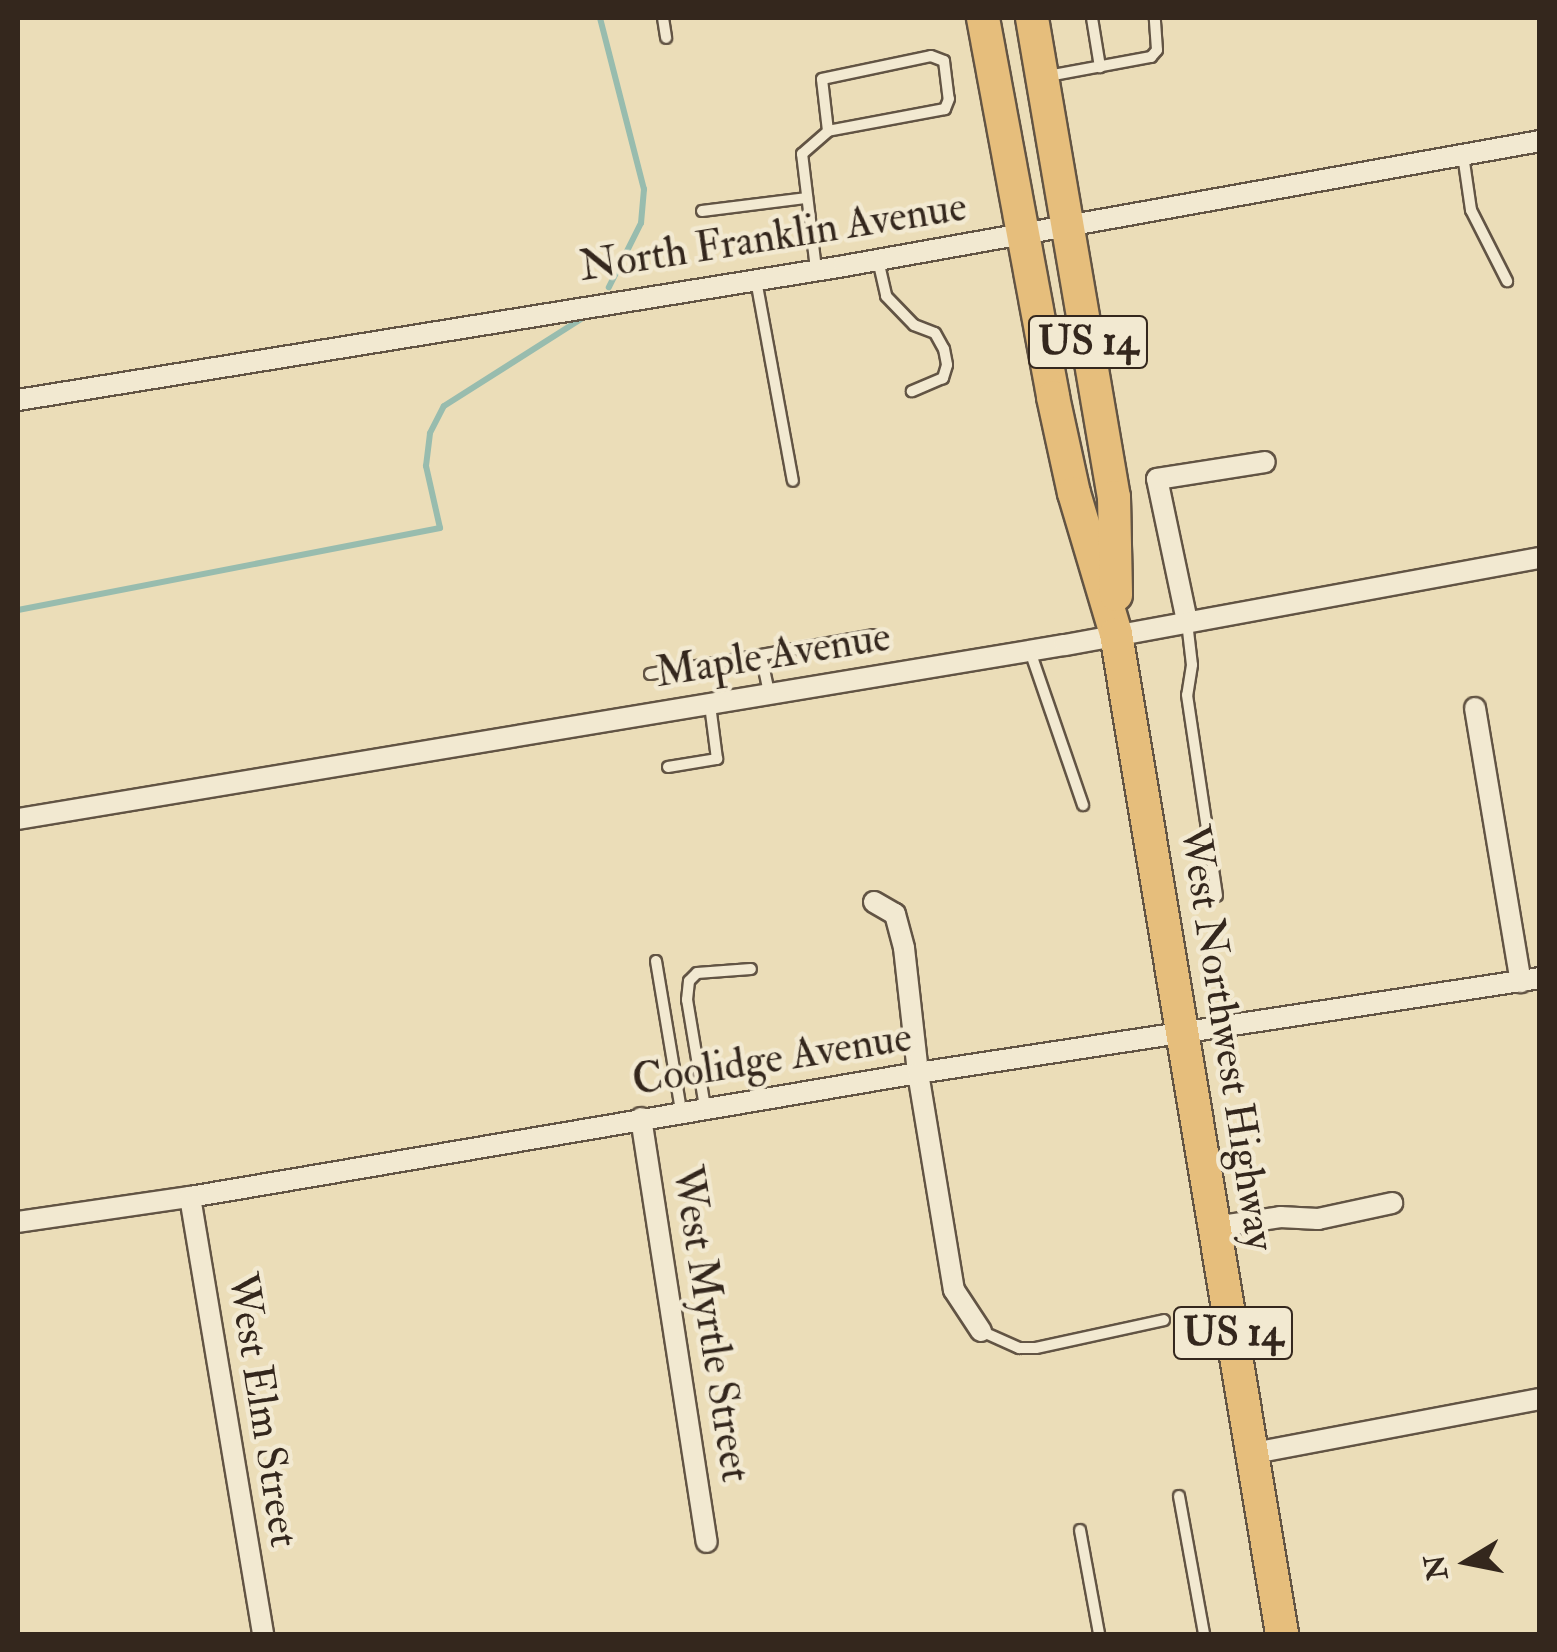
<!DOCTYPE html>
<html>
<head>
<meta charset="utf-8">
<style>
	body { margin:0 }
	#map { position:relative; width:1557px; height:1652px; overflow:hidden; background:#ebddb8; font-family:"IM FELL Double Pica",serif }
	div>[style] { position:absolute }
	.stream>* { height:6px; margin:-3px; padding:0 3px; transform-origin:3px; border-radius:3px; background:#98bcae }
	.roads { filter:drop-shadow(2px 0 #625444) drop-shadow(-2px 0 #625444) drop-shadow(0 2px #625444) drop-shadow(0 -2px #625444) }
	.lane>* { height:10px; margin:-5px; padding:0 5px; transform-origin:5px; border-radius:5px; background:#f2e9d1 }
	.street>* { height:20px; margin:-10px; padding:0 10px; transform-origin:10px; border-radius:10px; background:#f2e9d1 }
	.primary>* { height:32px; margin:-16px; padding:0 16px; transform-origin:16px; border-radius:16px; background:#e6be7c }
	span { translate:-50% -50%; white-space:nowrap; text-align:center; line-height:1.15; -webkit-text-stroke:9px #f2e9d1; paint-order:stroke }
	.shield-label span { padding:2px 8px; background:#f2e9d1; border:2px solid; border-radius:8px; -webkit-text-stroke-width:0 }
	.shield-label { font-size:40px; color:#34271d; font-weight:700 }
	.street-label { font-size:42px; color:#34271d }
	.frame { position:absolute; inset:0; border:20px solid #34271d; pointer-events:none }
	.north { position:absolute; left:1417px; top:1512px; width:100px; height:100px; -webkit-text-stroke:8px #f2e9d1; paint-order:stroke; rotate:260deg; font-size:28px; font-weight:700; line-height:40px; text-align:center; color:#34271d }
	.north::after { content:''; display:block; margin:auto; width:35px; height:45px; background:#34271d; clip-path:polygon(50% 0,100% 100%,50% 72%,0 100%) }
</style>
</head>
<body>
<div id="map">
	<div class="stream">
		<div style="left:600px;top:18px;width:177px;rotate:75.6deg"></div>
		<div style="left:644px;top:189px;width:34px;rotate:95deg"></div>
		<div style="left:641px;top:223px;width:72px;rotate:116.6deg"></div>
		<div style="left:18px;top:610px;width:430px;rotate:-11deg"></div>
		<div style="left:440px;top:528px;width:64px;rotate:-102.7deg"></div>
		<div style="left:426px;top:466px;width:33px;rotate:-83deg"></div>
		<div style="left:430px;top:433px;width:30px;rotate:-63deg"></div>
		<div style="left:444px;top:406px;width:166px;rotate:-32.4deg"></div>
	</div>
	<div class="roads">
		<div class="lane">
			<div style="left:663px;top:18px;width:20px;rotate:81deg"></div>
			<div style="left:1092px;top:18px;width:50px;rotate:80.7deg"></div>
			<div style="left:1048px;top:76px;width:105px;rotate:-10.5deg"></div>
			<div style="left:1151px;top:57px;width:9px;rotate:-49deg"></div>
			<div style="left:1157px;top:50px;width:32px;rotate:-94deg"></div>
			<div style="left:1463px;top:155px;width:56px;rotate:81.7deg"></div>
			<div style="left:1471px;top:210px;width:80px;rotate:63.1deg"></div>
			<div style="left:702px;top:211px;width:106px;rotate:-7.1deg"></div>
			<div style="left:878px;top:260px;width:37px;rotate:77deg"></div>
			<div style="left:886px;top:296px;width:40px;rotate:46deg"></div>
			<div style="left:914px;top:325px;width:22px;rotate:21deg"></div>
			<div style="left:935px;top:333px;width:18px;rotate:61deg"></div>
			<div style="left:944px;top:349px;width:16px;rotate:79deg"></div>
			<div style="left:947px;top:365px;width:14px;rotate:107deg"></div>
			<div style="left:943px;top:378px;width:34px;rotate:157deg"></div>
			<div style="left:816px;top:269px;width:116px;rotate:-96.9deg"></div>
			<div style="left:802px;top:154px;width:35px;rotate:-41deg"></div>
			<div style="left:828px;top:131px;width:52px;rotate:-96.6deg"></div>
			<div style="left:822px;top:79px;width:111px;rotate:-11.9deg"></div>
			<div style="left:931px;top:56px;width:14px;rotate:21deg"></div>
			<div style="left:944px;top:61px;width:38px;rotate:83deg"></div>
			<div style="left:949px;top:99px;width:11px;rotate:112deg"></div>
			<div style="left:945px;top:109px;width:119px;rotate:169.4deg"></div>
			<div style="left:756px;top:280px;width:204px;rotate:79.6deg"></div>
			<div style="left:1187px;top:622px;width:43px;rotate:83.4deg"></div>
			<div style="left:1192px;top:665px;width:30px;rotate:99deg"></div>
			<div style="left:1187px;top:695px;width:203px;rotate:81.5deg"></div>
			<div style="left:1030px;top:651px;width:163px;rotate:71deg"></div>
			<div style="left:761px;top:655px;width:115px;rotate:-10deg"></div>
			<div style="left:650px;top:674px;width:113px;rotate:-9.7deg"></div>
			<div style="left:761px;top:655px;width:40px;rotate:78deg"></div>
			<div style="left:668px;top:767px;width:50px;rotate:-9.3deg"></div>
			<div style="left:717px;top:759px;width:54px;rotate:-97.4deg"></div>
			<div style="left:656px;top:961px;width:152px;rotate:80.5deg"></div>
			<div style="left:705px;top:1107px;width:109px;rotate:-99.5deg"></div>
			<div style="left:687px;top:1000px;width:19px;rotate:-84deg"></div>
			<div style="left:689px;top:981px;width:11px;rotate:-45deg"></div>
			<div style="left:697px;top:973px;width:54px;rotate:-4.2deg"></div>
			<div style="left:981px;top:1331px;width:42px;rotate:24.1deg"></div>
			<div style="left:1019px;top:1348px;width:17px"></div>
			<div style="left:1036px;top:1348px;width:131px;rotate:-12.3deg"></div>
			<div style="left:1179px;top:1496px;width:140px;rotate:79.7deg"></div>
			<div style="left:1080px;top:1530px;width:106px;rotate:79.6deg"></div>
		</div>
		<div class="street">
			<div style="left:18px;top:400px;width:837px;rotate:-9.21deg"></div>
			<div style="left:844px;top:266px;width:707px;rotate:-10.18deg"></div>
			<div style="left:1187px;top:621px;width:145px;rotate:-101.9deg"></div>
			<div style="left:1157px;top:479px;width:109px;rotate:-8.9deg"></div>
			<div style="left:1475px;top:708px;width:278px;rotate:80.5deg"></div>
			<div style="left:18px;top:819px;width:1061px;rotate:-9.44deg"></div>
			<div style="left:1065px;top:645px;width:483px;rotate:-10.4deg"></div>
			<div style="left:874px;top:902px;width:24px;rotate:30deg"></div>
			<div style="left:895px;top:914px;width:35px;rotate:75deg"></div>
			<div style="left:904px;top:948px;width:126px;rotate:83.6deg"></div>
			<div style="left:918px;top:1073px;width:220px;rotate:80.6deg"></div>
			<div style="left:954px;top:1290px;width:49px;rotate:56.6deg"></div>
			<div style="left:641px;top:1118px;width:429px;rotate:81.2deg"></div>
			<div style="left:190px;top:1197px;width:443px;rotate:80.5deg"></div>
			<div style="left:18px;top:1222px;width:174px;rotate:-8.3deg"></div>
			<div style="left:190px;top:1197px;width:738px;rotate:-9.67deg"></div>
			<div style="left:918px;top:1073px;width:629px;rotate:-8.68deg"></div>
			<div style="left:1215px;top:1227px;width:66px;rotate:-8.7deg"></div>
			<div style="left:1280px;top:1217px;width:38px;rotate:3deg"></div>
			<div style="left:1318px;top:1219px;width:76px;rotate:-12.2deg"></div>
			<div style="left:1254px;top:1453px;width:291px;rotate:-10.7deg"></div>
		</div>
		<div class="primary">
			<div style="left:983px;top:18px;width:385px;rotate:79.5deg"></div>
			<div style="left:1053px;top:397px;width:98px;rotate:77.7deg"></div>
			<div style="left:1074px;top:493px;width:147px;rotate:73.4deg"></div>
			<div style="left:1116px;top:634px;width:1014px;rotate:80.57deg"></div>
			<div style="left:1032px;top:18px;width:486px;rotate:80.3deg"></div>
			<div style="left:1114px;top:497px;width:98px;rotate:88.8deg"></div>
		</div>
	</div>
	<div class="shield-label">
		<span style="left:1088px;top:342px">US 14</span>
		<span style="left:1233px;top:1333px">US 14</span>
	</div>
	<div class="street-label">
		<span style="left:773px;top:237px;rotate:-9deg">North Franklin Avenue</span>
		<span style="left:773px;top:655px;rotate:-9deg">Maple Avenue</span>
		<span style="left:1227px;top:1038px;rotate:81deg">West Northwest Highway</span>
		<span style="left:772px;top:1059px;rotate:-9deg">Coolidge Avenue</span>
		<span style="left:711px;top:1324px;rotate:81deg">West Myrtle Street</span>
		<span style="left:263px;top:1410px;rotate:81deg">West Elm Street</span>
	</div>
	<div class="frame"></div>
	<div class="north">N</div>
</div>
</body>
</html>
